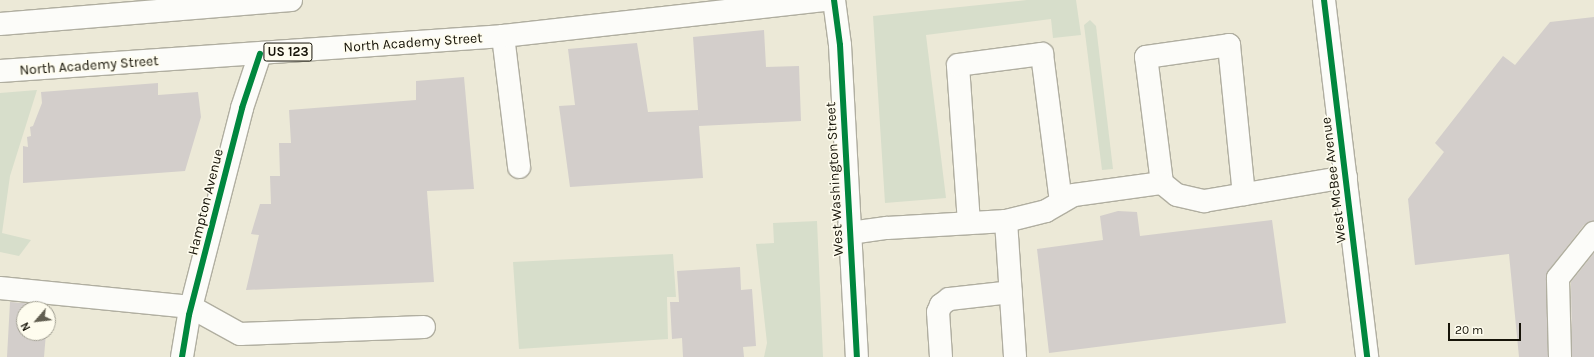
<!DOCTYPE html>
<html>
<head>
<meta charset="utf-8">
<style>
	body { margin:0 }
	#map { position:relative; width:1594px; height:357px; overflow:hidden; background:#ece9d7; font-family:Karla,sans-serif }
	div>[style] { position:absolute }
	.green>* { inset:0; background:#d7decb }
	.building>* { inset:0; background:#d3cecb }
	.roads { filter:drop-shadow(1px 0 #b0aea0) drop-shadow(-1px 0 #b0aea0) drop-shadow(0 1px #b0aea0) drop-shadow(0 -1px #b0aea0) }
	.minor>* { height:22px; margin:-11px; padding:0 11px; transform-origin:11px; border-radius:11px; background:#fcfcf9 }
	.highway>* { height:22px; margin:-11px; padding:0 11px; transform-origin:11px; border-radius:11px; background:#fcfcf9 }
	.cycleway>* { height:6px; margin:-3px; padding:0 3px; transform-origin:3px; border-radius:3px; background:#00873e }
	span { translate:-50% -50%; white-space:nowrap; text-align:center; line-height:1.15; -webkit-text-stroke:3px #fefcee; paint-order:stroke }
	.shield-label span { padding:1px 3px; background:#fefcee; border:1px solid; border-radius:3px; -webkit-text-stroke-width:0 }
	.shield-label { font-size:13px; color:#161308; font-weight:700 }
	.street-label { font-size:14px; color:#161308 }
	.north { position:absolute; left:16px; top:301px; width:40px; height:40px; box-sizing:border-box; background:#fefcee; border:1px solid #a19f92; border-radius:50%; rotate:242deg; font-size:11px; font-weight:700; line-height:16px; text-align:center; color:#161308 }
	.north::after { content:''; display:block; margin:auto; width:14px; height:18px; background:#615e50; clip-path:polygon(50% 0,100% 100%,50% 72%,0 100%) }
	.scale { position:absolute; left:1448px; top:323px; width:73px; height:18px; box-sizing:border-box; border:2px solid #161308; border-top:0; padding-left:5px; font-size:12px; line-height:14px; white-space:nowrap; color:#161308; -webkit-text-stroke:3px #fefcee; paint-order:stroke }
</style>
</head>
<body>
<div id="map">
	<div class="green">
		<div style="clip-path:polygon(1027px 0,1076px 0,1081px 35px,1053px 38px,1051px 19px,926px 35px,946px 198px,885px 203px,873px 16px)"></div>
		<div style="clip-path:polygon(1090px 20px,1096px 26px,1113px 169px,1102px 170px,1084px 25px)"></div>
		<div style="clip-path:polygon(37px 90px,10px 176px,2px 233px,31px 240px,19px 256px,0 252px,0 93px)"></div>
		<div style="clip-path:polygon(817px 221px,823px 357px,764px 357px,767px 343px,756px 244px,774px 243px,773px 223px)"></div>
		<div style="clip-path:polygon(673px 254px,676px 297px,667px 297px,668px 339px,519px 349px,513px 262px)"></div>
	</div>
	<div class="building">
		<div style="clip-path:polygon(1594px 17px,1594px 221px,1584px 225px,1548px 271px,1546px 278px,1548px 357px,1519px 357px,1509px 254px,1415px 265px,1408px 199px,1444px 152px,1435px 143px,1503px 56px,1515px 65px,1550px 22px)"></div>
		<div style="clip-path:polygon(764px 30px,766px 67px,799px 66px,801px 121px,699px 126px,703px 178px,570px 187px,559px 106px,575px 105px,568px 49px,637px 43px,648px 112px,698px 110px,699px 124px,693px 37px)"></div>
		<div style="clip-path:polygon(464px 77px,474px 189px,427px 191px,434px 282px,246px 290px,259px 235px,251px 234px,260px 204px,271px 204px,270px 176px,280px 176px,279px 143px,291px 143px,289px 110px,416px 100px,416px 81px)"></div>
		<div style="clip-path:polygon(158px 83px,158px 95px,198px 92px,201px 117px,185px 171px,23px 183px,23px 146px,28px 147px,27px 137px,31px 136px,30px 127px,33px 126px,42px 103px,41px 92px)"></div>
		<div style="clip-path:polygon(1118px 211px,1137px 212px,1140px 236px,1272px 220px,1286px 323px,1049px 353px,1037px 249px,1103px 240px,1100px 216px)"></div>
		<div style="clip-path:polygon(1594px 253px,1594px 357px,1572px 357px,1571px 282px)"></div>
		<div style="clip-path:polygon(740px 267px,741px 290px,752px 289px,756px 346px,743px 347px,744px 357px,683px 357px,682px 338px,672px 339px,670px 302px,679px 302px,677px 271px)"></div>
		<div style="clip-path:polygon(10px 302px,48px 305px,47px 309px,24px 309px,24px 333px,46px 333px,44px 357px,7px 357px)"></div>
	</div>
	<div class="roads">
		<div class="minor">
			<div style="left:834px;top:0;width:45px;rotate:82.4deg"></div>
			<div style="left:840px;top:45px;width:312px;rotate:86.9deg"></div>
			<div style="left:1324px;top:0;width:360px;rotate:83.1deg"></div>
			<div style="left:503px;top:36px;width:132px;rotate:83deg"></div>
			<div style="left:1162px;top:183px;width:127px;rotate:-97.2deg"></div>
			<div style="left:1146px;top:57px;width:84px;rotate:-8.2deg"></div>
			<div style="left:1229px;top:45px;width:150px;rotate:84.3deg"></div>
			<div style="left:1006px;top:221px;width:136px;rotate:86.2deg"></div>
			<div style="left:969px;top:223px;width:158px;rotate:-94deg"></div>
			<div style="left:958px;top:65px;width:85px;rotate:-7.5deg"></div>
			<div style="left:1042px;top:54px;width:149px;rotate:82.7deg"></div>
			<div style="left:850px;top:233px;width:37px;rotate:-8deg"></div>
			<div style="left:887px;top:228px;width:119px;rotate:-3.4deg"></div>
			<div style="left:1006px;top:221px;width:41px;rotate:-14deg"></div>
			<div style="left:1046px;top:211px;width:32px;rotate:-30deg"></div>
			<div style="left:1074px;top:195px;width:89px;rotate:-7.8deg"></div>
			<div style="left:1162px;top:183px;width:19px;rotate:39deg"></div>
			<div style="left:1177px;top:195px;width:28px;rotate:13deg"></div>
			<div style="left:1204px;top:201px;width:144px;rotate:-9.6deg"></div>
			<div style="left:0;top:288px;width:192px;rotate:5.7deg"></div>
			<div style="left:191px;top:307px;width:56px;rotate:28.9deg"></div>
			<div style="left:240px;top:334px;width:184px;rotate:-2.2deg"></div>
			<div style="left:182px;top:357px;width:43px;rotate:-80.5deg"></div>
			<div style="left:189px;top:315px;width:214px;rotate:-75.6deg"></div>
			<div style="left:242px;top:108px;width:57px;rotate:-71.6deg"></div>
			<div style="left:941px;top:357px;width:45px;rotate:-93.8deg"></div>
			<div style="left:938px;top:312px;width:8px;rotate:-67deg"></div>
			<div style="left:941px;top:305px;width:10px;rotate:-37deg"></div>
			<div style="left:949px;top:299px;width:62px;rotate:-6.4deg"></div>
			<div style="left:1560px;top:357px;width:79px;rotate:-91.5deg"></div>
			<div style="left:1558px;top:278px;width:58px;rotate:-51.3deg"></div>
		</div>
		<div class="highway">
			<div style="left:0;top:24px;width:292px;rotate:-4.7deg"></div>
			<div style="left:0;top:71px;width:504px;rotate:-3.98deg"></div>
			<div style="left:503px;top:36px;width:323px;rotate:-6.4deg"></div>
		</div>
	</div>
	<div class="cycleway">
		<div style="left:834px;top:0;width:45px;rotate:82.4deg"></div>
		<div style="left:840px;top:45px;width:312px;rotate:86.9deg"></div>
		<div style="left:1324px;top:0;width:360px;rotate:83.1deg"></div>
		<div style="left:182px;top:357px;width:43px;rotate:-80.5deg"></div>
		<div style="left:189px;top:315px;width:214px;rotate:-75.6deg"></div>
		<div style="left:242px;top:108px;width:57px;rotate:-71.6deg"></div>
	</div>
	<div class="shield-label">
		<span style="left:288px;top:52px">US 123</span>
	</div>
	<div class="street-label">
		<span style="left:413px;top:43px;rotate:-4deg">North Academy Street</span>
		<span style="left:89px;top:66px;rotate:-4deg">North Academy Street</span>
		<span style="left:835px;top:179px;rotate:-93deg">West Washington Street</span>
		<span style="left:1334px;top:180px;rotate:-97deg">West McBee Avenue</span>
		<span style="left:206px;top:202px;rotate:-76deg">Hampton Avenue</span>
	</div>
	<div class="north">N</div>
	<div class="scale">20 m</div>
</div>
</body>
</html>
